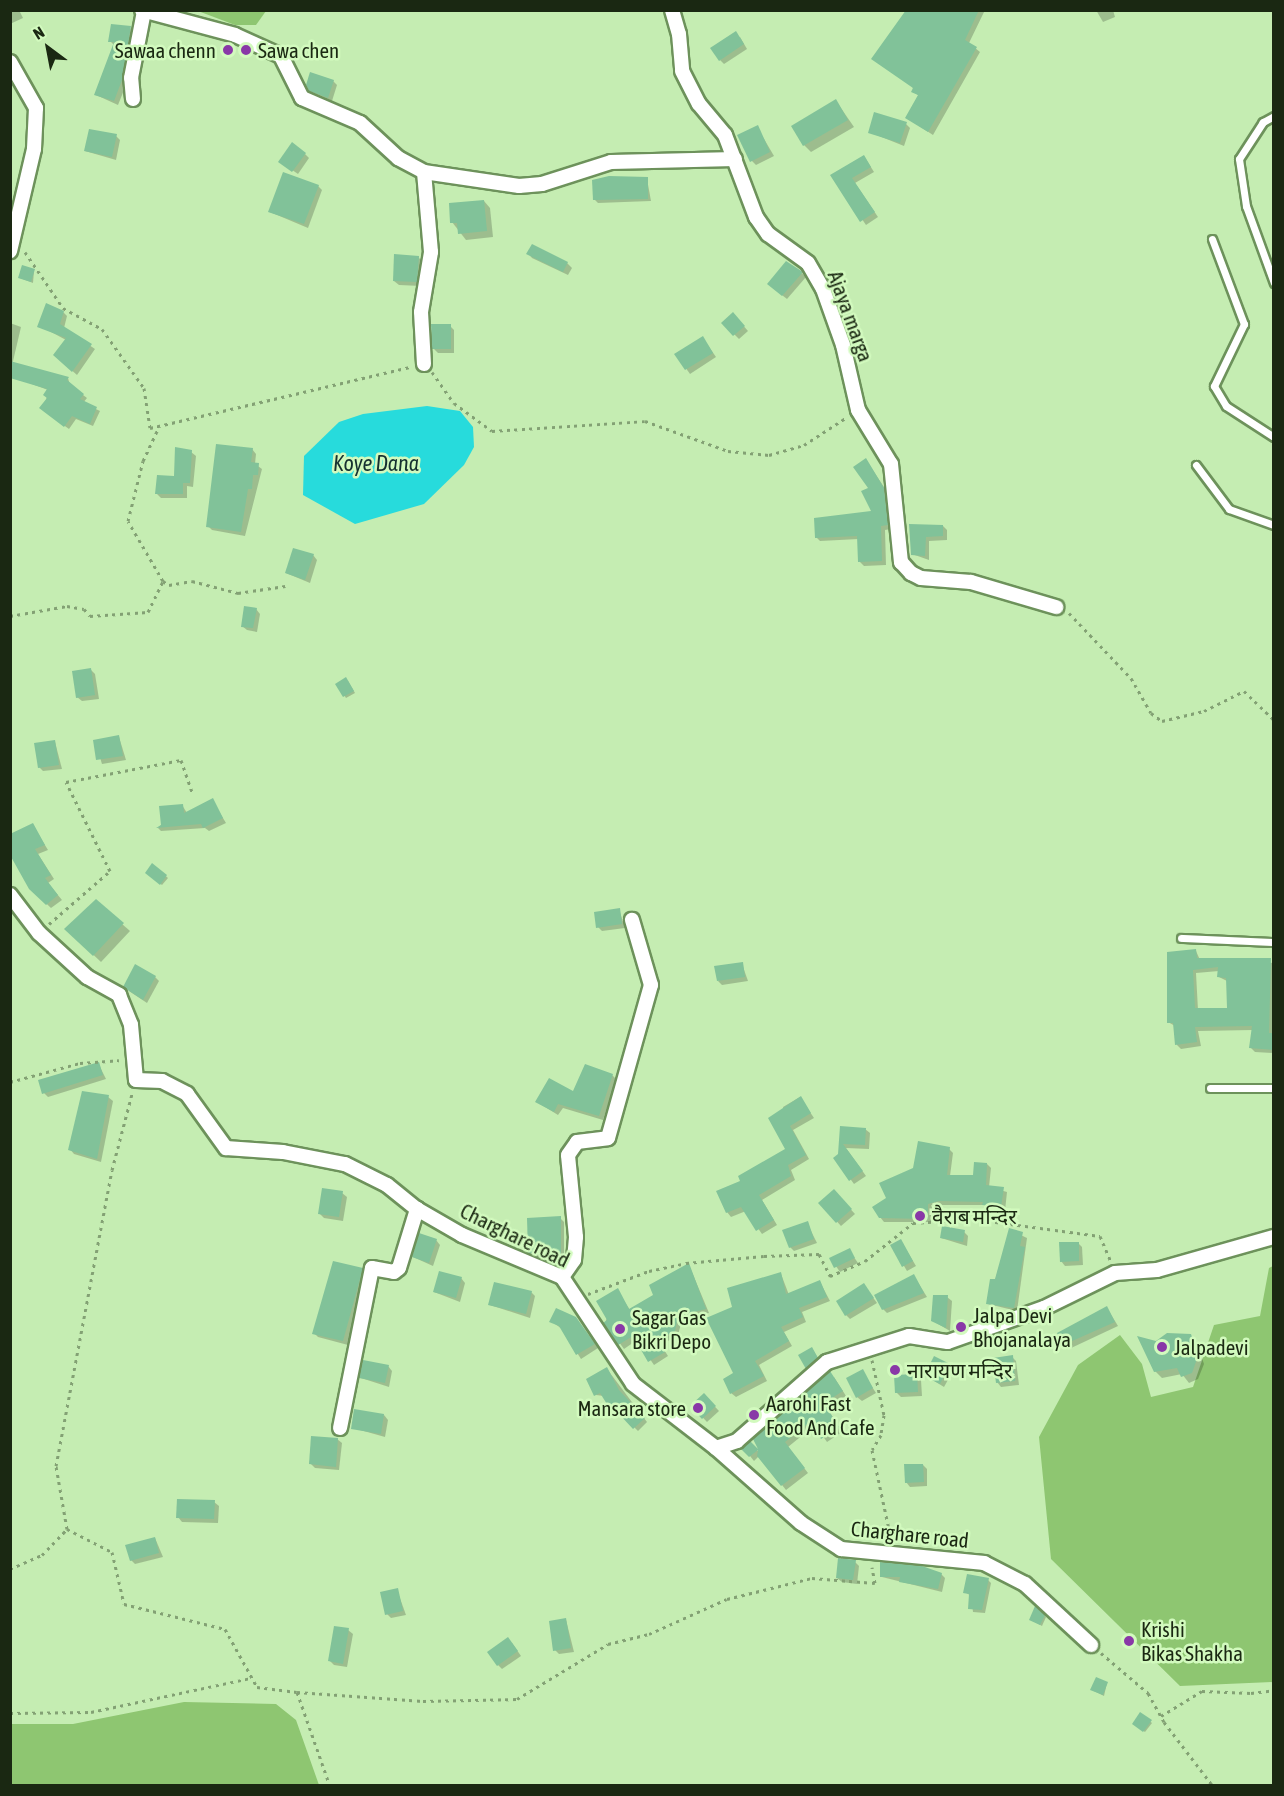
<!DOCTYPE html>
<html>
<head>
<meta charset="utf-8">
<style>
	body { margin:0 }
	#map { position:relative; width:1284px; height:1796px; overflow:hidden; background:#c5edb2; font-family:"Asap Condensed","Noto Sans Devanagari",sans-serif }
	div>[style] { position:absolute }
	.green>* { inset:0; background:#8ec671 }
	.water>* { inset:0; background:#27dbdc }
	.shadow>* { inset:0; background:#0003 }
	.building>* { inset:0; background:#81c299 }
	.path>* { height:3px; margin-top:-1.5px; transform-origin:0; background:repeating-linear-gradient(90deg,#83a174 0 3px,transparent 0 7.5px) }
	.roads { filter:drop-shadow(2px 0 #6d925b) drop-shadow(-2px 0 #6d925b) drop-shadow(0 2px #6d925b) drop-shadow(0 -2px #6d925b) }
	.service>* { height:7px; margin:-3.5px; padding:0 3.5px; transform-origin:3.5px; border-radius:3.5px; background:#fff }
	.minor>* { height:14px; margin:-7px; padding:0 7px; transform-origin:7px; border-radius:7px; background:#fff }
	.dots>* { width:16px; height:16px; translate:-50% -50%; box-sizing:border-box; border:3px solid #d2fabe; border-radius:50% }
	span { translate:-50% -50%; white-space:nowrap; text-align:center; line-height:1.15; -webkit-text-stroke:5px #d2fabe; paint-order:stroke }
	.poi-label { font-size:21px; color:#1a2812 }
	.right { translate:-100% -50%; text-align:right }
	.left { translate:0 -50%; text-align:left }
	.street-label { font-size:21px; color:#1a2812 }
	.water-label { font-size:22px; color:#153030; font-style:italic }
	.frame { position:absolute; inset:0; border:12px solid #1a2812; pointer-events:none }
	.north { position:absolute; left:18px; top:18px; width:60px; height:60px; -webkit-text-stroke:4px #d2fabe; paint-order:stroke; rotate:328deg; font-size:16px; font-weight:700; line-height:24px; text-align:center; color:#1a2812 }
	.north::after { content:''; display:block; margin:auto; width:21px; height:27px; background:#1a2812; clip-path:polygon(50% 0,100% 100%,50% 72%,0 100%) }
</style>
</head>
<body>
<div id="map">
	<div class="green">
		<div style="clip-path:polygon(198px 11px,266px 11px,256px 25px,235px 25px)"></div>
		<div style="clip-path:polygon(1273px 1266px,1273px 1682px,1180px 1686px,1051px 1559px,1039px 1437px,1078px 1365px,1120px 1335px,1142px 1364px,1151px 1397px,1193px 1387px,1214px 1325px,1260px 1316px,1269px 1268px)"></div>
		<div style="clip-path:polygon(184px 1702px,276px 1704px,296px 1720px,319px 1785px,11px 1785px,11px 1724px,73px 1724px)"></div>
	</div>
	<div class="water">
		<div style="clip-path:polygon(427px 406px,460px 411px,473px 427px,474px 447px,464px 465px,424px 504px,355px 524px,303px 495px,304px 456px,339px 422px,363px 414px)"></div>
	</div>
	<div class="shadow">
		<div style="clip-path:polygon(10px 10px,19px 10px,23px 18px,10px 24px)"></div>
		<div style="clip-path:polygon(908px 10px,985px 10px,969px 43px,980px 52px,933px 135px,907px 118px,919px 96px,913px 91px)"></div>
		<div style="clip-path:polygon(1096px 10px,1113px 10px,1115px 17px,1103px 22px)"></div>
		<div style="clip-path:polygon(130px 28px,134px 32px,126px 85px,118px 105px,96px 95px,114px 45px,110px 41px)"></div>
		<div style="clip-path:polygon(740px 37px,747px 49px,724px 64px,720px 60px)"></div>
		<div style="clip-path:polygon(333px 81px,337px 85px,332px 101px,310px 90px)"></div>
		<div style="clip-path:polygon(836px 101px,854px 127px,811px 152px,804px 145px)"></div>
		<div style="clip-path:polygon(906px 124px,910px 128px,904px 146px,869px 132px)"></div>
		<div style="clip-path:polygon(757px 127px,774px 156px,756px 165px,752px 161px)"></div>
		<div style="clip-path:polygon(116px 136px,120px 140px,116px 160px,85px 151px)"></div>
		<div style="clip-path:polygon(305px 154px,309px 158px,298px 174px,282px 163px)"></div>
		<div style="clip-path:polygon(864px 156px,874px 172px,855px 183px,878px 217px,866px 225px,832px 175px)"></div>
		<div style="clip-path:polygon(647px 179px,651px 201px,598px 203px,594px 199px)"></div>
		<div style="clip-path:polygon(318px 186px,322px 190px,308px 228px,270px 212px)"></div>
		<div style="clip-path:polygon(484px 201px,490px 208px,493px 237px,466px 240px,452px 222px)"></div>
		<div style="clip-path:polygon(532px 246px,567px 263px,572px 268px,568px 275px,532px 258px,528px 253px)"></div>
		<div style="clip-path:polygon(418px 257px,422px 261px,421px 286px,399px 285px,394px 281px)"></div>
		<div style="clip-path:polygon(34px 271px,33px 283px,20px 278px)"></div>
		<div style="clip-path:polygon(802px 273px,806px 277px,787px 299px,773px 288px)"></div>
		<div style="clip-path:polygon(63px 312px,67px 316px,64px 328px,95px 349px,77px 375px,59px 359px,66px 340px,40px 326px)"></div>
		<div style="clip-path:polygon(733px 314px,748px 331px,739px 339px,723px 323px)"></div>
		<div style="clip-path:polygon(10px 323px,21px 327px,10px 374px)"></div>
		<div style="clip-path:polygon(450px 326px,454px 330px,454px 353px,438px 353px,434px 349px)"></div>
		<div style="clip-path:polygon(703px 338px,716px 357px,690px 374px,676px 354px)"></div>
		<div style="clip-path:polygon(28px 368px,68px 378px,70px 385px,87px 398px,83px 403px,100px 411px,93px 426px,76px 419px,69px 429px,44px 411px,48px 390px,24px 381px)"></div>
		<div style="clip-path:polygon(252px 449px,256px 454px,255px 464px,262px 469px,245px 536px,212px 530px,208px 526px)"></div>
		<div style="clip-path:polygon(191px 452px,196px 456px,193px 487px,187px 486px,187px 498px,161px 498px,157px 494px,175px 478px)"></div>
		<div style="clip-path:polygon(866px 460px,888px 493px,891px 529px,885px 530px,886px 565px,864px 566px,860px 562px,859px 539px,820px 541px,816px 537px,874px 512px)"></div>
		<div style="clip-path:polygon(911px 525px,943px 526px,947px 530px,947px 540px,929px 541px,929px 560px,912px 554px)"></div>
		<div style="clip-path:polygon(313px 555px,317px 560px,310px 583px,286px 573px)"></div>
		<div style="clip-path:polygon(256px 609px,260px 614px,257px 632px,247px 630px,242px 626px)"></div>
		<div style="clip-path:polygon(91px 670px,95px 674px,99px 699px,82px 701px,77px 697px)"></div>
		<div style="clip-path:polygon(348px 681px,355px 693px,346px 698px,337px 684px)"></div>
		<div style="clip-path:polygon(119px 737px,126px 760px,102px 764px,95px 741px)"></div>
		<div style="clip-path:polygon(55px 742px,62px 769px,43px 771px,39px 767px)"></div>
		<div style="clip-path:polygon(212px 800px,226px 823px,209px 831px,205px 828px,161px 831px,158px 828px,182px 805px,187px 813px)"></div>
		<div style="clip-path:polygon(32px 824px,48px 850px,38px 854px,54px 879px,48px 883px,62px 900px,51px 908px,30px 888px)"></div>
		<div style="clip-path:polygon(153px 865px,168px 878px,162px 885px,147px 873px)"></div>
		<div style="clip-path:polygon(96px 901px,130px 931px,101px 962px,66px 929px)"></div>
		<div style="clip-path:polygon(619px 909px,625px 928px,602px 931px,598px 927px)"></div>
		<div style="clip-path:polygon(evenodd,1196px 951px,1200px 960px,1274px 963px,1274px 1053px,1255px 1052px,1251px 1048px,1253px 1030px,1198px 1031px,1201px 1046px,1181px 1049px,1177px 1045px,1175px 1026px,1168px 1022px,1196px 951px,1219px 971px,1219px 977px,1227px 981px,1229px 1009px,1198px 1010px,1196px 973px,1219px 971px)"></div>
		<div style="clip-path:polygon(742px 964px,748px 981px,722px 985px,718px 981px)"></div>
		<div style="clip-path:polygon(155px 977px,159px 981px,147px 1003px,129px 991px)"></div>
		<div style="clip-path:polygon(98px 1063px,106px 1079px,48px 1097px,44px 1093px)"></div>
		<div style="clip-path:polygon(612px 1075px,616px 1079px,603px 1120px,563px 1108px,558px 1115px,537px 1102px,574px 1093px)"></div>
		<div style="clip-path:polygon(108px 1097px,113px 1101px,101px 1162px,74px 1154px,70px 1149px)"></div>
		<div style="clip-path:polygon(800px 1097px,814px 1118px,793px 1130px,809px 1159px,791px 1170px,795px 1180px,762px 1200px,777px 1225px,762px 1234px,746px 1211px,731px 1217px,727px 1212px,743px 1182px,787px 1150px,783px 1107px)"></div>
		<div style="clip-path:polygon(841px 1128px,865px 1129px,870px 1133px,869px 1149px,846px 1148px,866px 1176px,854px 1184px,835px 1158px,839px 1155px)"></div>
		<div style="clip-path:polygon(949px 1149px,953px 1153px,950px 1176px,975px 1176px,987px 1164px,991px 1168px,989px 1187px,1007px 1192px,1005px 1211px,984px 1205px,943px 1205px,932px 1207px,931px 1222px,884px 1222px,880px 1217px,888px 1199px,914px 1169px)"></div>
		<div style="clip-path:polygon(834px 1191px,855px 1214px,841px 1226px,820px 1203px)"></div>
		<div style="clip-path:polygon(342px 1193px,347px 1197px,343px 1221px,324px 1218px,319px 1213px)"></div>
		<div style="clip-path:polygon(560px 1218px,564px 1222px,564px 1260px,534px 1257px,529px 1252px)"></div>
		<div style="clip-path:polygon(807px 1223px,817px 1243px,794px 1251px,790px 1247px)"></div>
		<div style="clip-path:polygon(1010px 1230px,1027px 1238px,1017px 1311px,988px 1304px)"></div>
		<div style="clip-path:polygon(964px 1232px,968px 1236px,967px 1246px,941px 1238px)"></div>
		<div style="clip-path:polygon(436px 1240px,440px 1245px,433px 1266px,413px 1257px)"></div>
		<div style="clip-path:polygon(901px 1241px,916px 1266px,907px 1271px,892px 1246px)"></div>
		<div style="clip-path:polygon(1078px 1243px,1082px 1247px,1083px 1265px,1065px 1266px,1061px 1261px)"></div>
		<div style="clip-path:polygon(849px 1250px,858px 1263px,840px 1272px,831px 1259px)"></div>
		<div style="clip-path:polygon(689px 1265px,709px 1313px,682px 1320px,678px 1335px,661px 1345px,668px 1356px,654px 1365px,637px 1340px,624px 1349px,605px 1323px,617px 1290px,630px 1310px,655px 1295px)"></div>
		<div style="clip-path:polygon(362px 1269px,366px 1274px,348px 1345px,318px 1337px,314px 1333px)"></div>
		<div style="clip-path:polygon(781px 1274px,789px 1295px,820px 1282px,830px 1301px,802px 1312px,806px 1322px,784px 1332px,792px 1346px,759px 1365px,767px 1381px,736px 1397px,731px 1393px,735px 1374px,734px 1308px)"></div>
		<div style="clip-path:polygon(914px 1276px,927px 1297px,887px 1313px,883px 1309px)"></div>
		<div style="clip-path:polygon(461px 1278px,465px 1283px,460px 1302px,434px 1292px)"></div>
		<div style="clip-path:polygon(864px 1285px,877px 1303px,850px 1319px,846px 1315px)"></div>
		<div style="clip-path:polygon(531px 1292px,535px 1296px,530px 1318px,490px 1305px)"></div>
		<div style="clip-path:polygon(947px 1297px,952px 1301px,950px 1331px,933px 1321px)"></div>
		<div style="clip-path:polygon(1107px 1308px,1118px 1326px,1069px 1349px,1064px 1344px,1059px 1334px)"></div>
		<div style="clip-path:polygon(551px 1321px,580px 1324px,598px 1348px,581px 1359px,562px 1329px)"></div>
		<div style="clip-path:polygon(1190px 1336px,1197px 1343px,1204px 1364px,1198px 1379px,1189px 1383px,1182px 1374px,1162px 1378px,1155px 1371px,1156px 1343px)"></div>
		<div style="clip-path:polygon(813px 1350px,819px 1360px,809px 1369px,807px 1368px)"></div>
		<div style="clip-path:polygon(1012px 1357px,1016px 1361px,1019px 1385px,1001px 1387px,997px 1382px)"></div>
		<div style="clip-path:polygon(949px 1365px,954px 1369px,944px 1387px,926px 1376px)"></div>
		<div style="clip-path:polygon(388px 1366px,392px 1371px,389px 1387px,361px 1378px)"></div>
		<div style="clip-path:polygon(607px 1369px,647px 1422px,638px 1431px,624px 1417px,617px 1416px,604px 1396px,596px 1395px)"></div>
		<div style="clip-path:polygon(862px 1371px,876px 1393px,862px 1401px,857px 1397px)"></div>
		<div style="clip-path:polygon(917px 1375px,921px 1380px,922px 1396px,901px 1397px,896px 1392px)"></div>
		<div style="clip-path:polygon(834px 1377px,846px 1396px,827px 1408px,842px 1432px,827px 1442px,815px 1425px,788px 1447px,808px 1473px,786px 1490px,759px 1456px,754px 1461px,750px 1456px,750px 1443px,762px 1455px)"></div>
		<div style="clip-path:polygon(704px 1395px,719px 1411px,707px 1422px,692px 1406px)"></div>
		<div style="clip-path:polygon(384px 1415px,388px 1420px,385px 1437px,353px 1428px)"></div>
		<div style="clip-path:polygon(337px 1439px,342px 1443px,339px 1470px,315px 1468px,311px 1464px)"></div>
		<div style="clip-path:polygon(923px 1465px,927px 1469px,927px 1486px,910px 1487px,906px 1482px)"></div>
		<div style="clip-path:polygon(214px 1502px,219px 1506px,218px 1523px,182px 1522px,178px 1517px)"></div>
		<div style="clip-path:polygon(155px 1538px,163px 1557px,135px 1564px,131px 1560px)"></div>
		<div style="clip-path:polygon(855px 1562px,859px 1566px,857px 1584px,842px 1582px,837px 1578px)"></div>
		<div style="clip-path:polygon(941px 1574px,945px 1578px,942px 1592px,882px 1577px)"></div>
		<div style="clip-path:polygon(988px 1580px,991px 1583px,985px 1613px,973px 1612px,971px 1596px,965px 1592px)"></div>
		<div style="clip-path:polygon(397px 1590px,406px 1615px,391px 1618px,387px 1614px)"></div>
		<div style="clip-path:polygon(1036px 1608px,1046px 1617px,1042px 1626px,1031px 1620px)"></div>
		<div style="clip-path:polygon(566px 1620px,574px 1652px,559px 1654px,555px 1650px)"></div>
		<div style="clip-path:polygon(348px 1630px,353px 1634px,347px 1667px,334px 1665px,330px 1661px)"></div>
		<div style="clip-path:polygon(512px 1643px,521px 1656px,502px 1669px,498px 1665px)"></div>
		<div style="clip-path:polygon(1107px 1683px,1104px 1696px,1094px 1691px)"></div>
		<div style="clip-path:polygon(1141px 1714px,1152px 1723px,1145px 1732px,1135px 1725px)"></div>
	</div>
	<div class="building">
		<div style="clip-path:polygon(906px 10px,979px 10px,965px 40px,977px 47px,928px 132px,905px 118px,918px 95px,911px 92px,913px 88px,871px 59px)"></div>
		<div style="clip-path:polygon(111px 24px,131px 26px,122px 80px,114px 101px,94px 95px,114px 42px,108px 42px)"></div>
		<div style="clip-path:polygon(736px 31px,744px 44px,719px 61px,710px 48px)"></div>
		<div style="clip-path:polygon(310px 72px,334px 80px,328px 98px,309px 91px,306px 85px)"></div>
		<div style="clip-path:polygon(836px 99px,848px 120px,803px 146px,791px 126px)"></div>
		<div style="clip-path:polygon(874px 112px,907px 122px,900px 143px,868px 133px)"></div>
		<div style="clip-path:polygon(758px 125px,770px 152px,750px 162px,737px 135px)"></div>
		<div style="clip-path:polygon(89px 129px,117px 134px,112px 157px,84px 151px)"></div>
		<div style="clip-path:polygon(292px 142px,306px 153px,292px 172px,278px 162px)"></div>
		<div style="clip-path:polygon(864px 155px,871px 167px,852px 178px,875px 212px,860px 222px,830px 175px)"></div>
		<div style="clip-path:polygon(283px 172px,319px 185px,304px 224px,268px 212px)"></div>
		<div style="clip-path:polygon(609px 176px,648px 177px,648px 199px,593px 200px,592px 180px)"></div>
		<div style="clip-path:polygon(484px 200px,487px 231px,458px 234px,457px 223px,450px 223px,449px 203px)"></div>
		<div style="clip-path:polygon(532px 244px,568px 262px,563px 272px,526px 254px)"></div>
		<div style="clip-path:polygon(394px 254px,419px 256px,417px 282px,393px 281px)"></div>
		<div style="clip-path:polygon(786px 261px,803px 272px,782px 296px,767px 284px)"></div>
		<div style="clip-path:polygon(22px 265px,35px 269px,31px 282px,18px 278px)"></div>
		<div style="clip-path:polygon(46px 303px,64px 311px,60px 324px,92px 344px,72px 372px,53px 355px,66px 338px,37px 327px)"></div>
		<div style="clip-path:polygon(733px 312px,745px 326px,733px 336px,721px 323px)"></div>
		<div style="clip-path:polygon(431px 324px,451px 324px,451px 349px,432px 349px)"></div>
		<div style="clip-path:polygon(703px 336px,713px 353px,685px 370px,674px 354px)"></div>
		<div style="clip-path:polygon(10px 361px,69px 377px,67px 380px,84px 394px,80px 399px,97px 407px,90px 424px,72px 416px,64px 427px,39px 408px,47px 398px,43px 395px,47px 389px,10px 378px)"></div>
		<div style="clip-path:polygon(216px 444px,253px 448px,251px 462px,259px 463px,258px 475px,253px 475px,252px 489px,248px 489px,241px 532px,206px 527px)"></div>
		<div style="clip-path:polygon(175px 447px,192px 450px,190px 483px,183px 483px,183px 494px,155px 494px,157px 475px,174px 476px)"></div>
		<div style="clip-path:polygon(866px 458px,884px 488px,888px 525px,881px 526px,882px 561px,858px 562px,857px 536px,815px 538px,814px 518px,871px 511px,861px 491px,868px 488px,853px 467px)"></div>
		<div style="clip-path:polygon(909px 524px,943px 525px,943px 536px,926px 537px,925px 556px,911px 555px)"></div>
		<div style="clip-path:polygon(293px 548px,314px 554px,305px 580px,285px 573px)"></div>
		<div style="clip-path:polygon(244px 606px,257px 608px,253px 628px,241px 627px)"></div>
		<div style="clip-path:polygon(91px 668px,95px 695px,76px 698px,72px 671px)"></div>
		<div style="clip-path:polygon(346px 677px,354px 691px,343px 697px,335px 684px)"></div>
		<div style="clip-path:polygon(119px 735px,123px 756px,96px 760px,93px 740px)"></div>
		<div style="clip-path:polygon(55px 740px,59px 765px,38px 768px,34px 743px)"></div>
		<div style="clip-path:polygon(213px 798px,223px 818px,203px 828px,201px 824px,156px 828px,161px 825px,159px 806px,183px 804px,184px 813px)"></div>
		<div style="clip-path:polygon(33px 823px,45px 845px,35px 849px,51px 875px,45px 878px,58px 895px,46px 905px,29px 889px,10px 855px,10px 834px)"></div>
		<div style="clip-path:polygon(152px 863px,167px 875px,160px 885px,145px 873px)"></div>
		<div style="clip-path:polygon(96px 899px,124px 923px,93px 956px,64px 929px)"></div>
		<div style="clip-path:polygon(620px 908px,622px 924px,596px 928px,594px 912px)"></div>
		<div style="clip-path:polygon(evenodd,1196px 949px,1197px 958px,1271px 958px,1269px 1033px,1274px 1033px,1274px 1050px,1249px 1048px,1252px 1026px,1195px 1027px,1197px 1042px,1175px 1045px,1173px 1023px,1167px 1023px,1167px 952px,1196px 949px,1218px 967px,1217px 977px,1226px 978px,1227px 1008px,1195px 1008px,1193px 970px,1218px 967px)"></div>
		<div style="clip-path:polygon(743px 962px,745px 977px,717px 981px,714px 966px)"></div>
		<div style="clip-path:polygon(135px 964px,156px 976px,143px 1000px,123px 987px)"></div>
		<div style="clip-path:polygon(99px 1062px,103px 1075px,42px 1094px,38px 1080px)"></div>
		<div style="clip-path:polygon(585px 1064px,613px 1074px,599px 1116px,558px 1104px,554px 1112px,535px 1102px,549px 1078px,573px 1091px)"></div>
		<div style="clip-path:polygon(82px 1091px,109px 1095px,97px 1159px,68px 1150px)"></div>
		<div style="clip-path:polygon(801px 1096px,811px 1113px,790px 1126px,806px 1155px,788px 1165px,791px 1176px,759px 1195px,774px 1220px,756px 1231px,741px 1207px,726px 1213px,716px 1191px,740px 1181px,738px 1176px,785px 1149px,768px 1118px)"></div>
		<div style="clip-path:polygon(840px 1126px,866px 1128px,865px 1145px,843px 1144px,863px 1171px,849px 1181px,833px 1158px,838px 1154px)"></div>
		<div style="clip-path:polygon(918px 1141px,950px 1147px,947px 1175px,973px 1175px,974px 1162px,987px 1163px,986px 1185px,1004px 1187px,1001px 1207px,982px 1205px,983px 1202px,939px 1201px,928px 1204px,928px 1219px,879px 1218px,872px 1207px,886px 1198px,879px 1183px,913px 1168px)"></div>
		<div style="clip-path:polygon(322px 1188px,343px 1191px,339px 1217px,318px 1214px)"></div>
		<div style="clip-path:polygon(834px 1189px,852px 1209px,836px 1223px,818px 1203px)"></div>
		<div style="clip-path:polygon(561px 1216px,561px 1257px,528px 1253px,527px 1218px)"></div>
		<div style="clip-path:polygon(808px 1221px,814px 1239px,789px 1248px,782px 1230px)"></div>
		<div style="clip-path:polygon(942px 1226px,965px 1230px,963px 1242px,940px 1238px)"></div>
		<div style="clip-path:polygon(1009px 1228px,1023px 1232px,1020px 1246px,1025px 1247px,1014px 1308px,986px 1304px,990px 1279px,995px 1279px)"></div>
		<div style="clip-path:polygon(419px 1233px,437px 1239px,429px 1263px,412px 1257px)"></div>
		<div style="clip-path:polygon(901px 1239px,913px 1261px,902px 1267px,890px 1245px)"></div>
		<div style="clip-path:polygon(1059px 1242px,1079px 1242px,1079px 1261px,1060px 1262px)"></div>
		<div style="clip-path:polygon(850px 1248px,855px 1258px,834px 1268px,829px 1258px)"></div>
		<div style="clip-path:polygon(333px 1261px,363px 1268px,343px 1341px,312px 1334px)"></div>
		<div style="clip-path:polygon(689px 1263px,706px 1309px,678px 1316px,675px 1331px,658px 1340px,665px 1352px,648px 1362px,633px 1336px,618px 1345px,603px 1323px,607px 1320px,596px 1301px,618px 1288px,629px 1309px,653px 1295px,649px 1285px)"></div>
		<div style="clip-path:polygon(439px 1271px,462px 1277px,456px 1298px,433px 1292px)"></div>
		<div style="clip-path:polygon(781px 1272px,786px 1294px,820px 1280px,827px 1297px,799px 1308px,803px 1317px,781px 1327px,789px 1341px,755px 1361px,764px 1376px,730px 1394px,723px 1379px,733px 1373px,706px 1318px,732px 1307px,727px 1288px)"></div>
		<div style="clip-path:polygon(914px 1274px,924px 1293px,882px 1310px,874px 1295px)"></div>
		<div style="clip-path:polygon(494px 1282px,532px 1291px,526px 1314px,488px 1305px)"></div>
		<div style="clip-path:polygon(864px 1283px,874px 1298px,845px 1316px,836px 1301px)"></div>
		<div style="clip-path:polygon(933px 1295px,948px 1295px,946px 1328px,931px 1321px)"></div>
		<div style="clip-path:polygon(1107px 1306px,1115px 1322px,1063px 1345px,1057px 1333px)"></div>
		<div style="clip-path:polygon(556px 1308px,576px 1317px,595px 1344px,576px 1355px,559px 1326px,549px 1322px)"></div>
		<div style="clip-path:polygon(1167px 1333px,1191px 1334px,1198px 1356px,1192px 1373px,1181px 1377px,1177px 1368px,1154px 1372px,1137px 1336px,1156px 1341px)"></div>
		<div style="clip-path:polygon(812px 1347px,818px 1358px,806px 1369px,798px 1355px)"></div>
		<div style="clip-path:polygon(1013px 1355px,1015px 1381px,996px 1383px,993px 1358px)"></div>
		<div style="clip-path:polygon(934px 1356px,950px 1364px,940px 1384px,924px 1376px)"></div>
		<div style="clip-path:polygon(363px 1360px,389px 1365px,385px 1383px,359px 1378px)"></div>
		<div style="clip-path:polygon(607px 1367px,619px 1390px,645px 1418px,633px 1429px,619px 1414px,615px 1417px,600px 1393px,594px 1396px,586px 1379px)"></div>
		<div style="clip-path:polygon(863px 1369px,873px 1388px,856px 1398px,846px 1378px)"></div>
		<div style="clip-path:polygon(830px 1371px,843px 1391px,824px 1403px,839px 1427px,821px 1439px,810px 1422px,785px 1442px,805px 1468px,781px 1486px,757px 1456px,758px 1450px,749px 1457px,741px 1449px,750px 1441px,758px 1449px,753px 1439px)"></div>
		<div style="clip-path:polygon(917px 1374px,918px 1392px,895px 1393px,894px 1375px)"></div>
		<div style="clip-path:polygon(704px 1393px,716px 1406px,702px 1419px,690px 1406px)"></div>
		<div style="clip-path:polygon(354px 1409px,384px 1414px,381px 1434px,351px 1429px)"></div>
		<div style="clip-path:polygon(311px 1436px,338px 1438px,336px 1467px,309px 1464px)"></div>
		<div style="clip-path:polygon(904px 1464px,923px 1464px,924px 1482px,905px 1483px)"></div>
		<div style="clip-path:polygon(177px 1499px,215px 1500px,214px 1519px,176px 1518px)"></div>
		<div style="clip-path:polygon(155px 1537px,159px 1553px,130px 1561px,125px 1545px)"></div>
		<div style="clip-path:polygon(838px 1558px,856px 1560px,853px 1580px,836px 1578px)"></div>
		<div style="clip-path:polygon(880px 1562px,922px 1566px,942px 1573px,938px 1589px,899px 1582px,900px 1577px,880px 1577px)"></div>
		<div style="clip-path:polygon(967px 1574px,989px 1578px,982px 1610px,968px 1609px,969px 1594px,963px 1593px)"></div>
		<div style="clip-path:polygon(398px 1588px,403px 1611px,385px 1615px,380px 1592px)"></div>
		<div style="clip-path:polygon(1035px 1606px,1045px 1615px,1040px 1625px,1029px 1620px)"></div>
		<div style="clip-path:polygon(566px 1618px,571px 1648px,553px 1651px,549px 1621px)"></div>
		<div style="clip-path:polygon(334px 1626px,349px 1628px,343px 1664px,328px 1661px)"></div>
		<div style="clip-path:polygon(508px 1637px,518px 1651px,497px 1666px,487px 1652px)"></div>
		<div style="clip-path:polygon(1096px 1677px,1108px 1682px,1103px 1695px,1090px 1690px)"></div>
		<div style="clip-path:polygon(1140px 1712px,1152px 1720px,1143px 1732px,1132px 1724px)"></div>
	</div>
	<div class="path">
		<div style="left:25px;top:252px;width:68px;rotate:55.8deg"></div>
		<div style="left:63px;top:308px;width:44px;rotate:28.3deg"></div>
		<div style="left:102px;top:329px;width:72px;rotate:54.6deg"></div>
		<div style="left:144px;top:388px;width:40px;rotate:81.5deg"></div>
		<div style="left:150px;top:428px;width:268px;rotate:-13.2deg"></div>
		<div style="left:432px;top:372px;width:38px;rotate:55deg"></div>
		<div style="left:454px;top:403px;width:47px;rotate:36.4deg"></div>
		<div style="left:492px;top:431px;width:153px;rotate:-3.7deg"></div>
		<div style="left:645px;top:421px;width:88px;rotate:19.9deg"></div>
		<div style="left:728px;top:451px;width:41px;rotate:5.6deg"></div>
		<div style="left:769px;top:455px;width:36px;rotate:-16deg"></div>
		<div style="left:804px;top:445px;width:51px;rotate:-33.1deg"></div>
		<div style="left:163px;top:581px;width:7px;rotate:34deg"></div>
		<div style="left:169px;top:585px;width:23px;rotate:-10deg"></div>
		<div style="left:192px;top:581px;width:48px;rotate:14.6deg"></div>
		<div style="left:238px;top:593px;width:48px;rotate:-8.5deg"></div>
		<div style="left:1069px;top:613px;width:90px;rotate:46.4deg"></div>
		<div style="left:1131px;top:678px;width:40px;rotate:60.3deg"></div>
		<div style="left:1151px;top:713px;width:14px;rotate:36deg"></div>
		<div style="left:1162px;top:721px;width:43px;rotate:-13.4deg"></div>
		<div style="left:1204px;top:711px;width:45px;rotate:-26.6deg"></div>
		<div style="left:1244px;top:691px;width:42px;rotate:44deg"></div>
		<div style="left:10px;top:616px;width:58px;rotate:-10deg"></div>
		<div style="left:67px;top:606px;width:17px;rotate:10deg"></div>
		<div style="left:84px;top:609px;width:9px;rotate:49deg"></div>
		<div style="left:90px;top:616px;width:58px;rotate:-3.9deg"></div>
		<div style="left:148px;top:612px;width:34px;rotate:-64deg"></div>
		<div style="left:163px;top:581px;width:69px;rotate:-120.3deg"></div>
		<div style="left:128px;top:521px;width:62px;rotate:-76deg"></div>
		<div style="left:143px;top:461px;width:35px;rotate:-65deg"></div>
		<div style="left:49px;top:924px;width:81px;rotate:-41deg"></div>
		<div style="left:110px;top:871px;width:99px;rotate:-116.3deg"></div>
		<div style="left:66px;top:782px;width:117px;rotate:-10.8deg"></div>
		<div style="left:181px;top:760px;width:36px;rotate:71deg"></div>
		<div style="left:10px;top:1082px;width:73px;rotate:-15.2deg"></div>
		<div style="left:80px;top:1063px;width:39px;rotate:-4deg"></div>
		<div style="left:588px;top:1294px;width:65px;rotate:-20.7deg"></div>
		<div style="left:649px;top:1271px;width:38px;rotate:-12deg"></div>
		<div style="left:686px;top:1263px;width:78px;rotate:-5.1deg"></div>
		<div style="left:764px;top:1256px;width:55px;rotate:-2.1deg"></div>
		<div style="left:819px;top:1254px;width:25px;rotate:63deg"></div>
		<div style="left:830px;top:1276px;width:38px;rotate:-23deg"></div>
		<div style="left:865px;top:1261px;width:61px;rotate:-38.4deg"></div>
		<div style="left:913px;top:1223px;width:60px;rotate:-3.8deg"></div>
		<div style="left:973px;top:1219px;width:128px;rotate:7.6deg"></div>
		<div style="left:1100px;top:1236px;width:26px;rotate:67deg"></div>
		<div style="left:872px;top:1360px;width:56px;rotate:77.7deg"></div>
		<div style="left:884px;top:1415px;width:20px;rotate:99deg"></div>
		<div style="left:881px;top:1435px;width:17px;rotate:121deg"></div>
		<div style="left:872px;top:1450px;width:91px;rotate:77.9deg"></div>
		<div style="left:67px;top:1529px;width:51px;rotate:27.1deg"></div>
		<div style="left:112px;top:1552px;width:53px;rotate:77deg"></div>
		<div style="left:124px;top:1604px;width:104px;rotate:13.9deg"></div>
		<div style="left:225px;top:1629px;width:66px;rotate:61.1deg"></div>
		<div style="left:257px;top:1687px;width:40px;rotate:7.1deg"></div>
		<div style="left:297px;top:1692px;width:100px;rotate:70.7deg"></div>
		<div style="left:10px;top:1569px;width:35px;rotate:-24deg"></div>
		<div style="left:42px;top:1555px;width:36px;rotate:-46deg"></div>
		<div style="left:67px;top:1529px;width:64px;rotate:-99.9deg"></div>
		<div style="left:56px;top:1466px;width:301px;rotate:-79.3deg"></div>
		<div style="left:112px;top:1170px;width:79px;rotate:-75.3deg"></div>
		<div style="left:1101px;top:1653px;width:62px;rotate:40.4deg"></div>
		<div style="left:1148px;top:1693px;width:33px;rotate:61deg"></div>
		<div style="left:1164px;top:1722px;width:81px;rotate:52.6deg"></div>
		<div style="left:297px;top:1692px;width:126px;rotate:4.1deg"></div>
		<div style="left:423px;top:1701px;width:94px;rotate:-1.2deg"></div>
		<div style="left:517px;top:1699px;width:106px;rotate:-31.1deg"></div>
		<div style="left:608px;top:1644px;width:42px;rotate:-13.7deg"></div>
		<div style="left:649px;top:1634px;width:85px;rotate:-24.2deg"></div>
		<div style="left:727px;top:1599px;width:88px;rotate:-13.9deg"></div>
		<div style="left:812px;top:1578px;width:63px;rotate:4.5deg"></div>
		<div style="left:875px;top:1583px;width:16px;rotate:-101deg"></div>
		<div style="left:10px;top:1713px;width:81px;rotate:-0.7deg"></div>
		<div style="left:91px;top:1712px;width:164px;rotate:-12deg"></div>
		<div style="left:1161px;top:1716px;width:48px;rotate:-31.4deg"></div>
		<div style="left:1202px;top:1691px;width:49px;rotate:2.3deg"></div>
		<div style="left:1251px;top:1693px;width:23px;rotate:-7deg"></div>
	</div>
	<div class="roads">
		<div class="service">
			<div style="left:1274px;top:116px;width:13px;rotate:151deg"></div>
			<div style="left:1263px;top:122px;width:44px;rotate:123deg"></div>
			<div style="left:1239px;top:159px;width:48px;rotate:81.5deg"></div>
			<div style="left:1246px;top:206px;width:82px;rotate:70deg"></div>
			<div style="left:1212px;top:239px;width:91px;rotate:69.4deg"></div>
			<div style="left:1244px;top:324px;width:69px;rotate:115.8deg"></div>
			<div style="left:1214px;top:386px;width:23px;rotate:59deg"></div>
			<div style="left:1226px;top:406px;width:57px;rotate:32.9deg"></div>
			<div style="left:1196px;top:465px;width:55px;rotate:53.1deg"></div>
			<div style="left:1229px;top:509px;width:48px;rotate:19.6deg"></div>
			<div style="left:1181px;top:938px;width:93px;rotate:2.5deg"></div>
			<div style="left:1210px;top:1088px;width:64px"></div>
		</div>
		<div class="minor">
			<div style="left:142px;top:10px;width:96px;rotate:15deg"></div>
			<div style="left:235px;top:35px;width:51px;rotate:24.5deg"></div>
			<div style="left:281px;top:56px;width:47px;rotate:63.4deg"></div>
			<div style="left:302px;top:98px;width:63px;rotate:23.3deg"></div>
			<div style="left:360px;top:123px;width:52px;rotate:42.6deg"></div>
			<div style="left:398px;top:158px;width:30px;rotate:28deg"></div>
			<div style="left:424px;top:172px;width:96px;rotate:8.4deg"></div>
			<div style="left:519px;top:186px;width:23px;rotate:-5deg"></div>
			<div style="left:542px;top:184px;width:72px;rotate:-17.7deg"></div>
			<div style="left:611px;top:162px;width:124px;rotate:-1.4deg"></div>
			<div style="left:672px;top:10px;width:25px;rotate:74deg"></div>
			<div style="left:679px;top:34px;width:37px;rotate:85deg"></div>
			<div style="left:682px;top:71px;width:37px;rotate:63deg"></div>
			<div style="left:699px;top:104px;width:40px;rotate:50deg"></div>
			<div style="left:725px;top:135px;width:88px;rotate:69.3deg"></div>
			<div style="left:756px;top:217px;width:21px;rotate:55deg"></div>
			<div style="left:768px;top:234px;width:49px;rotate:35.9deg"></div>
			<div style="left:808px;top:263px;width:30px;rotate:60deg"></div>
			<div style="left:823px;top:289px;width:59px;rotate:70.3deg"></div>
			<div style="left:843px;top:345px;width:67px;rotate:77deg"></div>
			<div style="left:858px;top:410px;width:63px;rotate:58.6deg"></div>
			<div style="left:891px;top:464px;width:99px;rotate:84.2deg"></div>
			<div style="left:901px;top:562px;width:15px;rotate:48deg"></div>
			<div style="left:911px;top:573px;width:11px;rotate:27deg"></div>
			<div style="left:921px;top:578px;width:50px;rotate:4.6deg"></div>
			<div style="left:971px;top:582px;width:89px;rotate:16.4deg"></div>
			<div style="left:10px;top:62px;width:53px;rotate:60.5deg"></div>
			<div style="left:36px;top:108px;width:41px;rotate:92.8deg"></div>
			<div style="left:34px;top:149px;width:105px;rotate:103.2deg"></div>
			<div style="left:133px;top:99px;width:21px;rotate:-95deg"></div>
			<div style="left:131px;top:78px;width:68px;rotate:-79deg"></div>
			<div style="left:424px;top:364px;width:52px;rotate:-93.3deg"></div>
			<div style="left:421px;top:312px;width:61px;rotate:-80.5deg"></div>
			<div style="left:431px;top:252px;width:80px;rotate:-95deg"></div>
			<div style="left:10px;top:895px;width:48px;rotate:52.7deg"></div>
			<div style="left:39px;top:933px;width:65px;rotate:42.5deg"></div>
			<div style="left:87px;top:977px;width:37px;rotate:29deg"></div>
			<div style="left:119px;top:995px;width:32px;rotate:68deg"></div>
			<div style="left:131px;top:1025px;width:55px;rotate:84.8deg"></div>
			<div style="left:136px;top:1080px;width:26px;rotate:2deg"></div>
			<div style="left:162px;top:1081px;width:28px;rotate:27deg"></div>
			<div style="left:187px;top:1094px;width:67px;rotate:54.2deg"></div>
			<div style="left:226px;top:1148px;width:57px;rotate:4deg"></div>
			<div style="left:283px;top:1152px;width:63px;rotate:11deg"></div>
			<div style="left:345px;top:1164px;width:47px;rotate:26.6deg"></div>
			<div style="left:387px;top:1185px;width:38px;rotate:39deg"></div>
			<div style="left:417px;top:1209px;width:52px;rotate:30deg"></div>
			<div style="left:462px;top:1235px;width:108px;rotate:22.8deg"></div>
			<div style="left:562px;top:1277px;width:128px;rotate:56.4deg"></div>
			<div style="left:633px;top:1384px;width:105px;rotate:37.6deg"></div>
			<div style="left:716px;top:1448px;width:113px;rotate:41.4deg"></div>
			<div style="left:801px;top:1523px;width:48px;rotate:33deg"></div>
			<div style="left:841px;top:1549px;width:144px;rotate:5.6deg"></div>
			<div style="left:984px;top:1563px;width:46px;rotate:27.1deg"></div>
			<div style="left:1025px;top:1584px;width:90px;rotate:42.7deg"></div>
			<div style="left:562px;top:1277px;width:21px;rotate:-55deg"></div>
			<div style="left:574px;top:1260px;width:23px;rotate:-85deg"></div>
			<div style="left:576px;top:1237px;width:82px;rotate:-95.6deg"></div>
			<div style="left:568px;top:1155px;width:16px;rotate:-55deg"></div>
			<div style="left:577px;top:1142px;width:31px;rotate:-7deg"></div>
			<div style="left:608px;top:1138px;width:159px;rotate:-74.3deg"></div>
			<div style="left:651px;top:985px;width:68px;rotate:-106.3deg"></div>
			<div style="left:340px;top:1428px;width:163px;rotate:-78.7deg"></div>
			<div style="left:372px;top:1268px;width:22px;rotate:10deg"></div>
			<div style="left:394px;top:1272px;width:6px;rotate:-39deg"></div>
			<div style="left:399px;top:1268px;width:62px;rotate:-73deg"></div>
			<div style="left:716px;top:1448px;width:22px;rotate:-18deg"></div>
			<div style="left:737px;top:1441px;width:120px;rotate:-41.3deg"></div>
			<div style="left:827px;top:1362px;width:86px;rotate:-17.6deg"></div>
			<div style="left:909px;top:1336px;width:39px;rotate:9deg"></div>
			<div style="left:948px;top:1342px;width:102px;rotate:-19.5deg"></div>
			<div style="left:1044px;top:1308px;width:79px;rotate:-26.2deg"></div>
			<div style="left:1115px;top:1273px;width:42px;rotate:-4.1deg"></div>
			<div style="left:1157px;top:1270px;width:122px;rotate:-15.8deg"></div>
		</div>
	</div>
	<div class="dots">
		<div style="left:228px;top:50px;background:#8938a7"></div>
		<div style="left:246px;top:50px;background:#8938a7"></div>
		<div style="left:920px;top:1216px;background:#8938a7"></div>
		<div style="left:961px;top:1327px;background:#8938a7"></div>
		<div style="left:620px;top:1329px;background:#8938a7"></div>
		<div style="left:1162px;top:1347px;background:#8938a7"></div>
		<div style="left:895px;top:1370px;background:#8938a7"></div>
		<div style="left:698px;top:1408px;background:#8938a7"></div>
		<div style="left:754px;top:1415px;background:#8938a7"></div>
		<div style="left:1129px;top:1641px;background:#8938a7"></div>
	</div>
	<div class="poi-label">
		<span class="right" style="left:216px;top:50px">Sawaa chenn</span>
		<span class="left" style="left:258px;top:50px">Sawa chen</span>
		<span class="left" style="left:932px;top:1216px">वैराब मन्दिर</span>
		<span class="left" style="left:973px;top:1327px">Jalpa Devi<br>Bhojanalaya</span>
		<span class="left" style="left:632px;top:1329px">Sagar Gas<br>Bikri Depo</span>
		<span class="left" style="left:1174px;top:1347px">Jalpadevi</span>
		<span class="left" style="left:907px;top:1370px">नारायण मन्दिर</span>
		<span class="left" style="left:766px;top:1415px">Aarohi Fast<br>Food And Cafe</span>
		<span class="right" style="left:686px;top:1408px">Mansara store</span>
		<span class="left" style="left:1141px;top:1641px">Krishi<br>Bikas Shakha</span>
	</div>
	<div class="street-label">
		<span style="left:851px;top:316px;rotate:70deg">Ajaya marga</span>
		<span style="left:515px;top:1235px;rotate:26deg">Charghare road</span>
		<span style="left:910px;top:1534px;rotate:6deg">Charghare road</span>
	</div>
	<div class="water-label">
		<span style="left:376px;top:464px">Koye Dana</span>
	</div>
	<div class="frame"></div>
	<div class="north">N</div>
</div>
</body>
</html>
